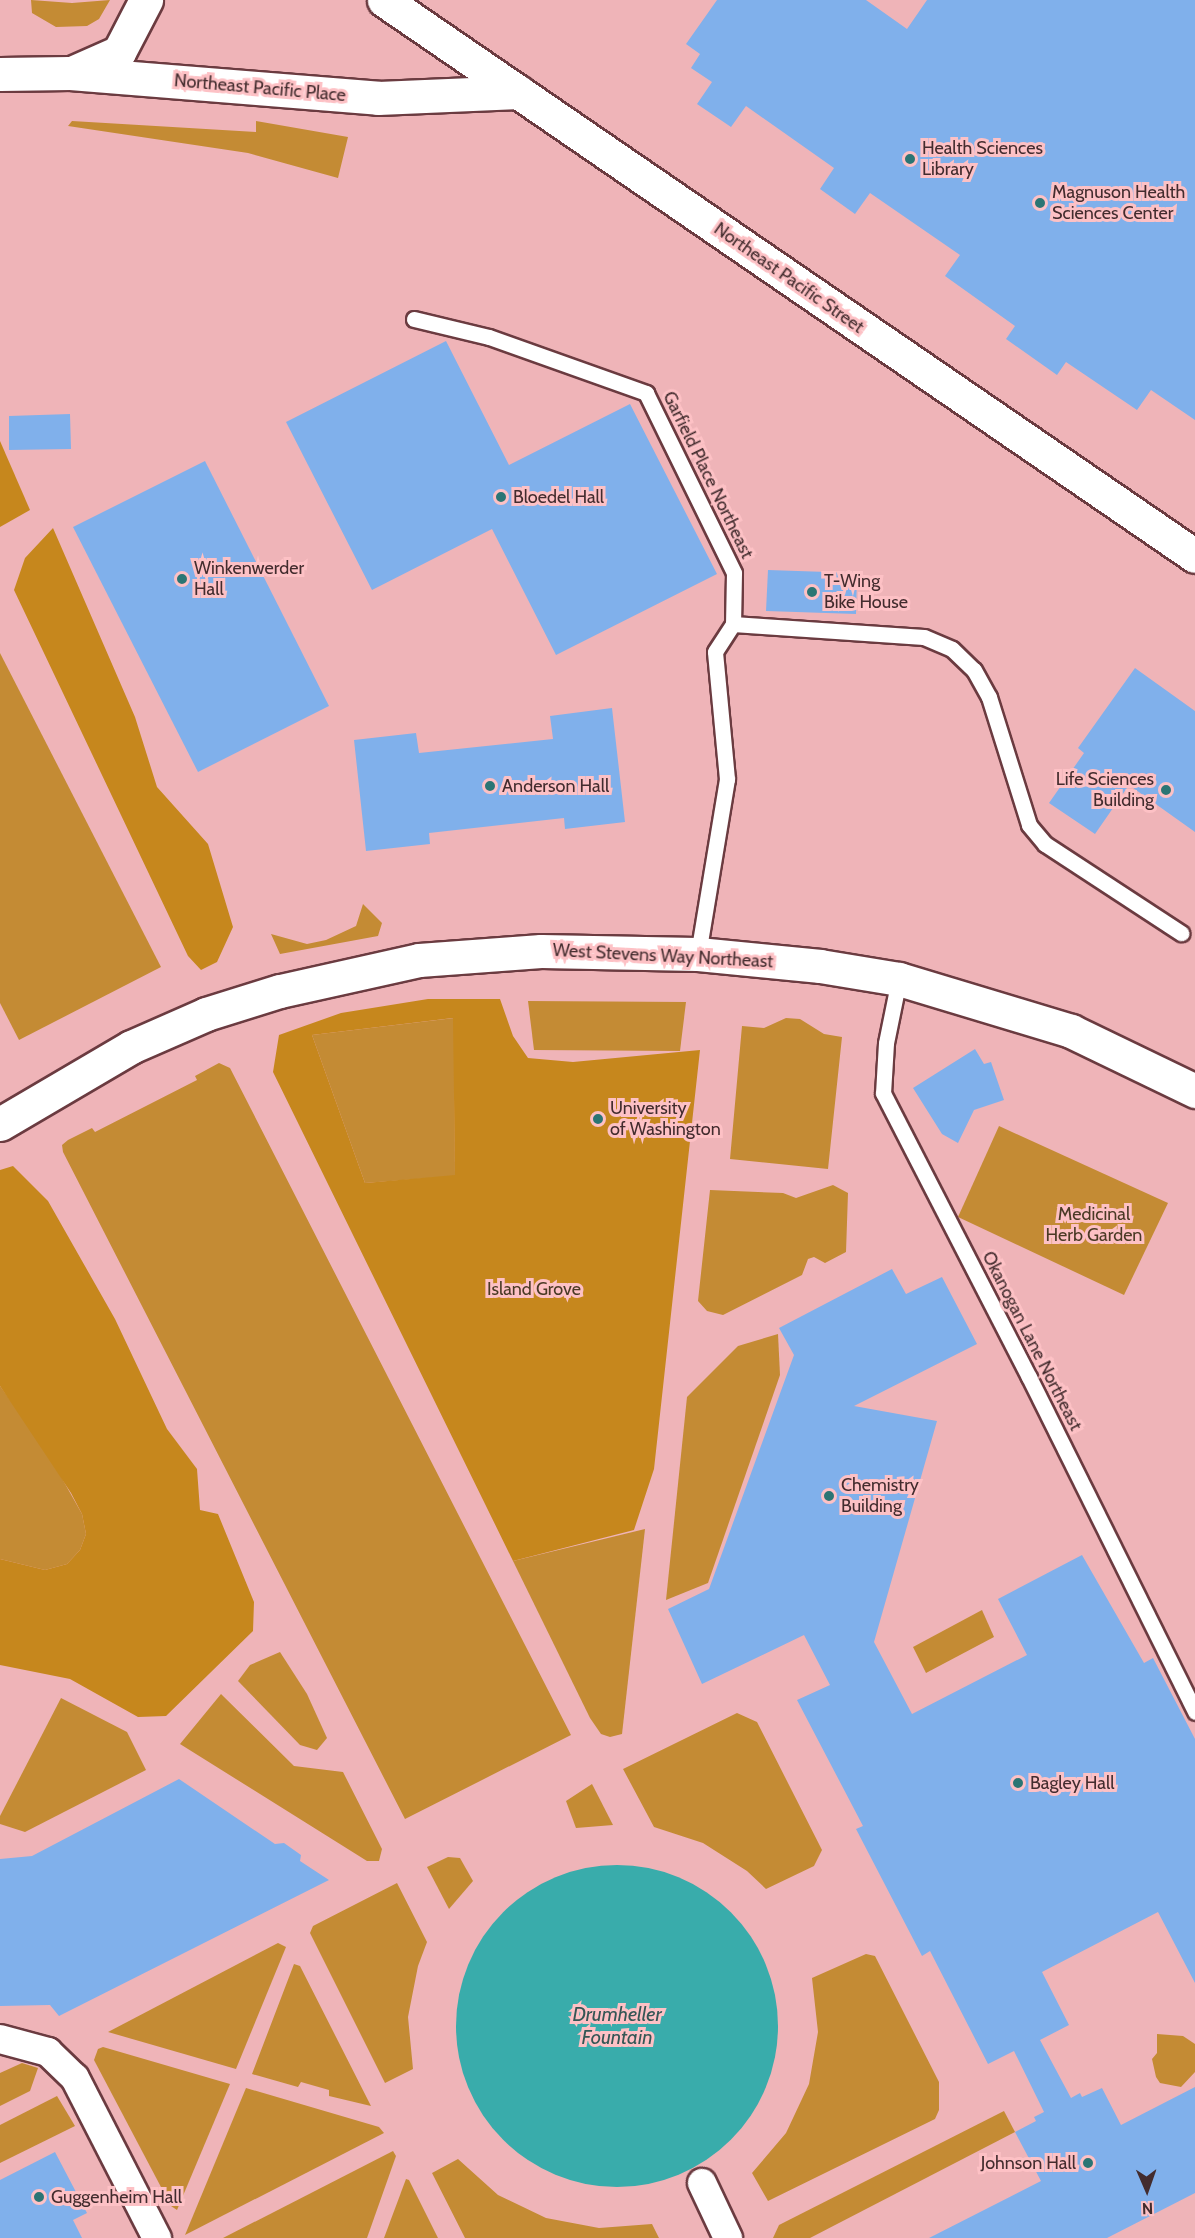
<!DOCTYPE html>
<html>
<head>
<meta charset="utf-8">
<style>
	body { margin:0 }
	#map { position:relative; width:1195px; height:2238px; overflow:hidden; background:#efb4b8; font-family:Cabin,sans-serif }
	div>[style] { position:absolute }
	.green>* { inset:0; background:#c48b34 }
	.forest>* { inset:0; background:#c6871d }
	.water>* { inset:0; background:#39acab }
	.round { border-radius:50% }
	.building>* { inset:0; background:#80b0eb }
	.roads { filter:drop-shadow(2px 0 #6b3b40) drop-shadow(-2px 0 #6b3b40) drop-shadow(0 2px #6b3b40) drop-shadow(0 -2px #6b3b40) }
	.lane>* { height:15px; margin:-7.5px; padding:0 7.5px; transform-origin:7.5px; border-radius:7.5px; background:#fff }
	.street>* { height:28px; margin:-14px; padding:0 14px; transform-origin:14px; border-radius:14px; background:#fff }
	.secondary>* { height:33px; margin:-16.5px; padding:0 16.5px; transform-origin:16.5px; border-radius:16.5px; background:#fff }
	.dots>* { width:16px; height:16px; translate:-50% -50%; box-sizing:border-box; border:3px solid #fdc1c5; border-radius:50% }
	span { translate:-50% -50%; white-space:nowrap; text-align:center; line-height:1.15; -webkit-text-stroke:6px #fdc1c5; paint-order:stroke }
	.street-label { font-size:18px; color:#432c2e }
	.poi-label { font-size:18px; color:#432c2e }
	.left { translate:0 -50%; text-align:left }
	.right { translate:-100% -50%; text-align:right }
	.park-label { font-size:18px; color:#4a3a25 }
	.water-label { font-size:20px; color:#345655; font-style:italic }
	.north { position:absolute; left:1117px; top:2160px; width:60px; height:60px; -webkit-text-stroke:4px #fdc1c5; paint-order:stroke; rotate:178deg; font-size:16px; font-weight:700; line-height:24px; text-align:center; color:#432c2e }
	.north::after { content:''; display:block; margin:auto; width:21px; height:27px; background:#432c2e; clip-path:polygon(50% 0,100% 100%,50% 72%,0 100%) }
</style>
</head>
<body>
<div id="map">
	<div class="green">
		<div style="clip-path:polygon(31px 0,72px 3px,110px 0,99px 19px,87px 26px,56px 27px,32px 13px)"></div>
		<div style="clip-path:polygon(72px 121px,256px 132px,256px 121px,348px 137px,338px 178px,248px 153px,68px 126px)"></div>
		<div style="clip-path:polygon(0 653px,161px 967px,19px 1040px,0 1003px)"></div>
		<div style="clip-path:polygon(363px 904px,382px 923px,378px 936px,280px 954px,271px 934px,307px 944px,326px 940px,356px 926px)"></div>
		<div style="clip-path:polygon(528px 1001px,686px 1002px,680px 1051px,534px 1050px)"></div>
		<div style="clip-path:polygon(454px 1018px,455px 1176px,365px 1183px,312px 1035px)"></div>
		<div style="clip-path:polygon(786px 1018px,800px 1019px,824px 1034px,842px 1037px,828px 1169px,730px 1159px,742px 1026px,764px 1028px)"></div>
		<div style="clip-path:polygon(219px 1063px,230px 1068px,571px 1735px,405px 1819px,63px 1152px,62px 1145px,68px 1140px,92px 1128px,95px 1132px,197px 1080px,195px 1076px)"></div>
		<div style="clip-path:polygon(999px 1126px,1168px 1203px,1124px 1295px,958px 1217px)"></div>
		<div style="clip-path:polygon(833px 1185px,848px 1193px,846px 1252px,825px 1263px,814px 1257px,808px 1259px,802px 1275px,723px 1315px,707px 1311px,698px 1301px,710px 1190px,783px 1193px,796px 1198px)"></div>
		<div style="clip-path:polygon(778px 1334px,780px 1375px,708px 1583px,666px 1600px,687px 1397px,738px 1346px)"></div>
		<div style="clip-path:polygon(0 1386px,46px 1450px,82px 1514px,86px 1534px,80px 1550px,67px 1564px,45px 1570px,0 1559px)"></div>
		<div style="clip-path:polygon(645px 1529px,622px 1734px,610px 1737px,601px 1734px,590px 1718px,513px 1561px)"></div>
		<div style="clip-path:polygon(982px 1610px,994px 1637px,926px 1673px,913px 1647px)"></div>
		<div style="clip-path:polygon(280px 1652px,307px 1694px,327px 1738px,317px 1750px,300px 1745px,238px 1681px,250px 1665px)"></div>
		<div style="clip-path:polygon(221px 1694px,294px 1766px,343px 1772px,382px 1849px,379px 1861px,367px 1861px,180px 1744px)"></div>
		<div style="clip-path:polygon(61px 1698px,127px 1732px,146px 1770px,25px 1832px,0 1824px,0 1816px)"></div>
		<div style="clip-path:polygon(737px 1713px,757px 1722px,822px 1850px,814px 1866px,766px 1889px,747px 1871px,703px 1843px,654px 1827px,623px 1769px)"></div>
		<div style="clip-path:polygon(592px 1784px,613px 1825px,576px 1828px,566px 1801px)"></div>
		<div style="clip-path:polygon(448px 1857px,460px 1858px,473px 1881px,449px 1909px,427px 1867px)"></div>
		<div style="clip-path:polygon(397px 1883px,427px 1942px,418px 1966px,408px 2017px,413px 2069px,385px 2083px,310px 1933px,313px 1926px)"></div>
		<div style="clip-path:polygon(278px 1943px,286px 1947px,236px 2069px,108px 2032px)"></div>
		<div style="clip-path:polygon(866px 1954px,875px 1956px,939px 2082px,939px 2110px,935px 2119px,768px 2201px,752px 2173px,786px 2133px,809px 2084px,818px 2032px,812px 1978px)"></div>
		<div style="clip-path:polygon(294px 1964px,300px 1966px,371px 2106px,329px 2096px,329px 2090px,301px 2082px,298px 2087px,252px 2074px)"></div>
		<div style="clip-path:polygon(1157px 2034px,1183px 2036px,1195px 2044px,1195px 2072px,1181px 2087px,1160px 2083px,1156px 2077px,1152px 2059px,1157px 2053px)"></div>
		<div style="clip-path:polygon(103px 2047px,230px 2084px,177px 2210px,171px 2206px,94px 2060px,98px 2049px)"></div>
		<div style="clip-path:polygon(22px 2063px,38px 2068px,30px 2091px,0 2106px,0 2073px)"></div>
		<div style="clip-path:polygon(246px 2088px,379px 2127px,384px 2133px,185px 2235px)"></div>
		<div style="clip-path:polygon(57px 2096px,75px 2126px,0 2163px,0 2125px)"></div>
		<div style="clip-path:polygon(1004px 2111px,1015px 2132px,810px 2238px,773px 2238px,779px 2225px)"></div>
		<div style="clip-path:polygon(393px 2151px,396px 2156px,367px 2238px,223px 2238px)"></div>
		<div style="clip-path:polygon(458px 2159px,498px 2195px,546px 2218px,599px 2228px,652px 2224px,659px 2238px,465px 2238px,432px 2173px)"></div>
		<div style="clip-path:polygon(406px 2179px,409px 2180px,438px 2238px,384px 2238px)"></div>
	</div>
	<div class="forest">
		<div style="clip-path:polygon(0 441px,30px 510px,0 527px)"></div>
		<div style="clip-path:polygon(53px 528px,135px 717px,157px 787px,208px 844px,233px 927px,217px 962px,201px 970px,188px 956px,14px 590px,25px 558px)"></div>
		<div style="clip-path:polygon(evenodd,428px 999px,500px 999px,513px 1036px,528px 1058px,573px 1062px,700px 1050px,654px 1469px,634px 1530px,513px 1561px,273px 1072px,279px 1035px,341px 1013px,428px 999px,453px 1018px,455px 1175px,365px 1183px,312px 1035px,453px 1018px)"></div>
		<div style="clip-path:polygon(13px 1166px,48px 1201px,115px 1319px,167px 1429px,197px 1469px,200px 1510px,218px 1514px,254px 1602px,253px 1631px,166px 1716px,138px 1717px,70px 1679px,0 1665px,0 1559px,45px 1570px,67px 1564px,80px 1550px,86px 1534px,82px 1514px,71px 1493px,0 1386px,0 1170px)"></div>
	</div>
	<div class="water">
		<div class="round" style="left:456px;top:1865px;width:322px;height:322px"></div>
	</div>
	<div class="building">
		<div style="clip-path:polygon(717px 0,866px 0,907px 29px,927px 0,1195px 0,1195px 420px,1151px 390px,1137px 410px,1066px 362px,1057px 375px,1006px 339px,1015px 326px,945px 276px,960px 255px,870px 193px,855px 214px,820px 189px,834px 168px,746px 106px,731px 127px,697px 104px,712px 82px,691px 68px,700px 54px,686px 44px)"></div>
		<div style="clip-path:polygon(446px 341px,509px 465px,630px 404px,717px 574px,556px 655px,492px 529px,372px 590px,286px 422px)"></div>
		<div style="clip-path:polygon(70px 414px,71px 449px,9px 450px,9px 416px)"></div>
		<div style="clip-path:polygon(205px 461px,329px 706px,198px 772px,73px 527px)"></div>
		<div style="clip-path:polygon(768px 570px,857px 573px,856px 614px,766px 611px)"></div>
		<div style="clip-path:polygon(1135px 668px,1195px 711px,1195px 832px,1129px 785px,1095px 834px,1049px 803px,1084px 753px,1078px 748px)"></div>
		<div style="clip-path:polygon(612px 708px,625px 822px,565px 829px,564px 818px,429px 833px,430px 844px,366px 851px,354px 740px,416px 733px,419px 753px,553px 739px,550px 716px)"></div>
		<div style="clip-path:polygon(975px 1049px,984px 1064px,991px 1062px,1004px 1100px,974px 1110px,958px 1143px,942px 1134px,913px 1088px)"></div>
		<div style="clip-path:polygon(892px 1269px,906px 1294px,942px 1277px,977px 1344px,854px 1406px,937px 1421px,874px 1642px,912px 1714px,1027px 1655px,998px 1599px,1082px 1555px,1144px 1663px,1153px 1658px,1195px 1739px,1195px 1983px,1158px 1912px,1042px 1972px,1069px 2025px,1040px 2040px,1071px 2098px,1080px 2093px,1082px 2097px,1102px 2088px,1121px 2125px,1195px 2087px,1195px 2193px,1107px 2238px,929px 2238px,1041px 2181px,1015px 2132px,1036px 2121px,1034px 2117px,1044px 2112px,1014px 2051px,988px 2064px,930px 1951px,922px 1956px,856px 1829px,863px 1826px,797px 1700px,830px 1685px,804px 1635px,702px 1684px,668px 1609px,709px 1589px,794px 1355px,779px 1328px)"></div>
		<div style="clip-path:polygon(179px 1779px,275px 1844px,284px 1843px,301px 1855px,300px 1861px,329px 1880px,59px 2016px,50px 2005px,0 2006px,0 1859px,32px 1856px)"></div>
		<div style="clip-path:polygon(55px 2152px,87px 2213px,73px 2220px,82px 2238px,0 2238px,0 2180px)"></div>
	</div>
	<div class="roads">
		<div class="lane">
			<div style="left:414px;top:319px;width:77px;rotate:13.5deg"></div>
			<div style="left:489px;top:337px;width:167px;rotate:19.6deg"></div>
			<div style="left:646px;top:393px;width:200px;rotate:63.9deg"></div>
			<div style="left:734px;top:573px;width:51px;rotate:91.1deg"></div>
			<div style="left:733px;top:624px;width:33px;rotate:123deg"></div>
			<div style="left:715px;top:652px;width:128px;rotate:84.6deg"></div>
			<div style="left:727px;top:779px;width:177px;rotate:99.4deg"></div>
			<div style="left:733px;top:624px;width:191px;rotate:3.9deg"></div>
			<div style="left:924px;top:637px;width:30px;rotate:23deg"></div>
			<div style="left:952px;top:649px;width:30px;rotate:44deg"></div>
			<div style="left:974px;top:670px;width:31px;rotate:61deg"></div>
			<div style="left:989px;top:697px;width:134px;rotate:72.6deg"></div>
			<div style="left:1029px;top:825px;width:25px;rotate:50deg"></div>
			<div style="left:1045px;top:844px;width:163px;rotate:33.2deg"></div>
			<div style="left:899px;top:979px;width:65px;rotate:101.5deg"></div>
			<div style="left:886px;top:1043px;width:50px;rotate:93.4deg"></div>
			<div style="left:883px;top:1093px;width:319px;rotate:62.8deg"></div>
			<div style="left:1029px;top:1377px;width:374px;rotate:63.6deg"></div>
		</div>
		<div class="street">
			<div style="left:0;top:2039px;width:50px;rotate:15.2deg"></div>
			<div style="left:48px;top:2052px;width:37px;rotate:44deg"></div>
			<div style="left:75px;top:2078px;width:180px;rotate:62.9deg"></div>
			<div style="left:702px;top:2183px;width:61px;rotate:64.7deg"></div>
		</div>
		<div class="secondary">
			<div style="left:384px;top:0;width:983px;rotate:34.43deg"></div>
			<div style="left:76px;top:71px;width:47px;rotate:-23.8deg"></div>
			<div style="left:119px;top:52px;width:59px;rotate:-62.6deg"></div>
			<div style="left:0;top:74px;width:70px;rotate:-0.8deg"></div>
			<div style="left:70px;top:73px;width:309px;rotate:4.6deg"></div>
			<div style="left:378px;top:98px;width:141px;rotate:-2.4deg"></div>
			<div style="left:0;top:1124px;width:152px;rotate:-30.4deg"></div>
			<div style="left:131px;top:1047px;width:82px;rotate:-23.7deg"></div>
			<div style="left:206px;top:1014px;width:77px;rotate:-17.3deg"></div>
			<div style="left:280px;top:991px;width:142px;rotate:-12.6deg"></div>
			<div style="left:419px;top:960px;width:122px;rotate:-4.2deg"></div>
			<div style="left:541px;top:951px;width:157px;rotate:1.1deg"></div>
			<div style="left:698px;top:954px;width:123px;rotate:5.6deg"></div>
			<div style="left:820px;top:966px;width:80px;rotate:9.3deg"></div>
			<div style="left:899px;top:979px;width:180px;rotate:16.8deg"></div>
			<div style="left:1071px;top:1031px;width:138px;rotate:25.8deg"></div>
		</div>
	</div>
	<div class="dots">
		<div style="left:910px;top:159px;background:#2b7574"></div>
		<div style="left:1040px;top:203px;background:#2b7574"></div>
		<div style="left:501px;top:497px;background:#2b7574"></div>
		<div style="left:182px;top:579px;background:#2b7574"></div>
		<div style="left:812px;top:592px;background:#2b7574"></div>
		<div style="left:490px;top:786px;background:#2b7574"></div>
		<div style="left:1166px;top:790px;background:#2b7574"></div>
		<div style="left:598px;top:1119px;background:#2b7574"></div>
		<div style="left:829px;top:1496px;background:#2b7574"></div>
		<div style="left:1018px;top:1783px;background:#2b7574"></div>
		<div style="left:1088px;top:2163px;background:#2b7574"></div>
		<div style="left:39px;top:2197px;background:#2b7574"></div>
	</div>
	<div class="street-label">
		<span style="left:260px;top:88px;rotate:5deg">Northeast Pacific Place</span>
		<span style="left:789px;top:278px;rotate:35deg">Northeast Pacific Street</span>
		<span style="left:708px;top:475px;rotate:64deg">Garfield Place Northeast</span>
		<span style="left:663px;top:956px;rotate:3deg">West Stevens Way Northeast</span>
		<span style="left:1032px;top:1341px;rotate:63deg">Okanogan Lane Northeast</span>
	</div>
	<div class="poi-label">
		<span class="left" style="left:922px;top:159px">Health Sciences<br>Library</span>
		<span class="left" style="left:1052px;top:203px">Magnuson Health<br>Sciences Center</span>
		<span class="left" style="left:513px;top:497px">Bloedel Hall</span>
		<span class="left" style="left:194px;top:579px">Winkenwerder<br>Hall</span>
		<span class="left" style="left:824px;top:592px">T-Wing<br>Bike House</span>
		<span class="right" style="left:1154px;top:790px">Life Sciences<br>Building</span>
		<span class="left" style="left:502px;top:786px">Anderson Hall</span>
		<span class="left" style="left:610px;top:1119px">University<br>of Washington</span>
		<span class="left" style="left:841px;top:1496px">Chemistry<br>Building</span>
		<span class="left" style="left:1030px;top:1783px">Bagley Hall</span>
		<span class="right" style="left:1076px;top:2163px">Johnson Hall</span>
		<span class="left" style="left:51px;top:2197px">Guggenheim Hall</span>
	</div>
	<div class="park-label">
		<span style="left:1094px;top:1225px">Medicinal<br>Herb Garden</span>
		<span style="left:534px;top:1289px">Island Grove</span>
	</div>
	<div class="water-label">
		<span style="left:617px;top:2026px">Drumheller<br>Fountain</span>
	</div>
	<div class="north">N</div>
</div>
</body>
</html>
